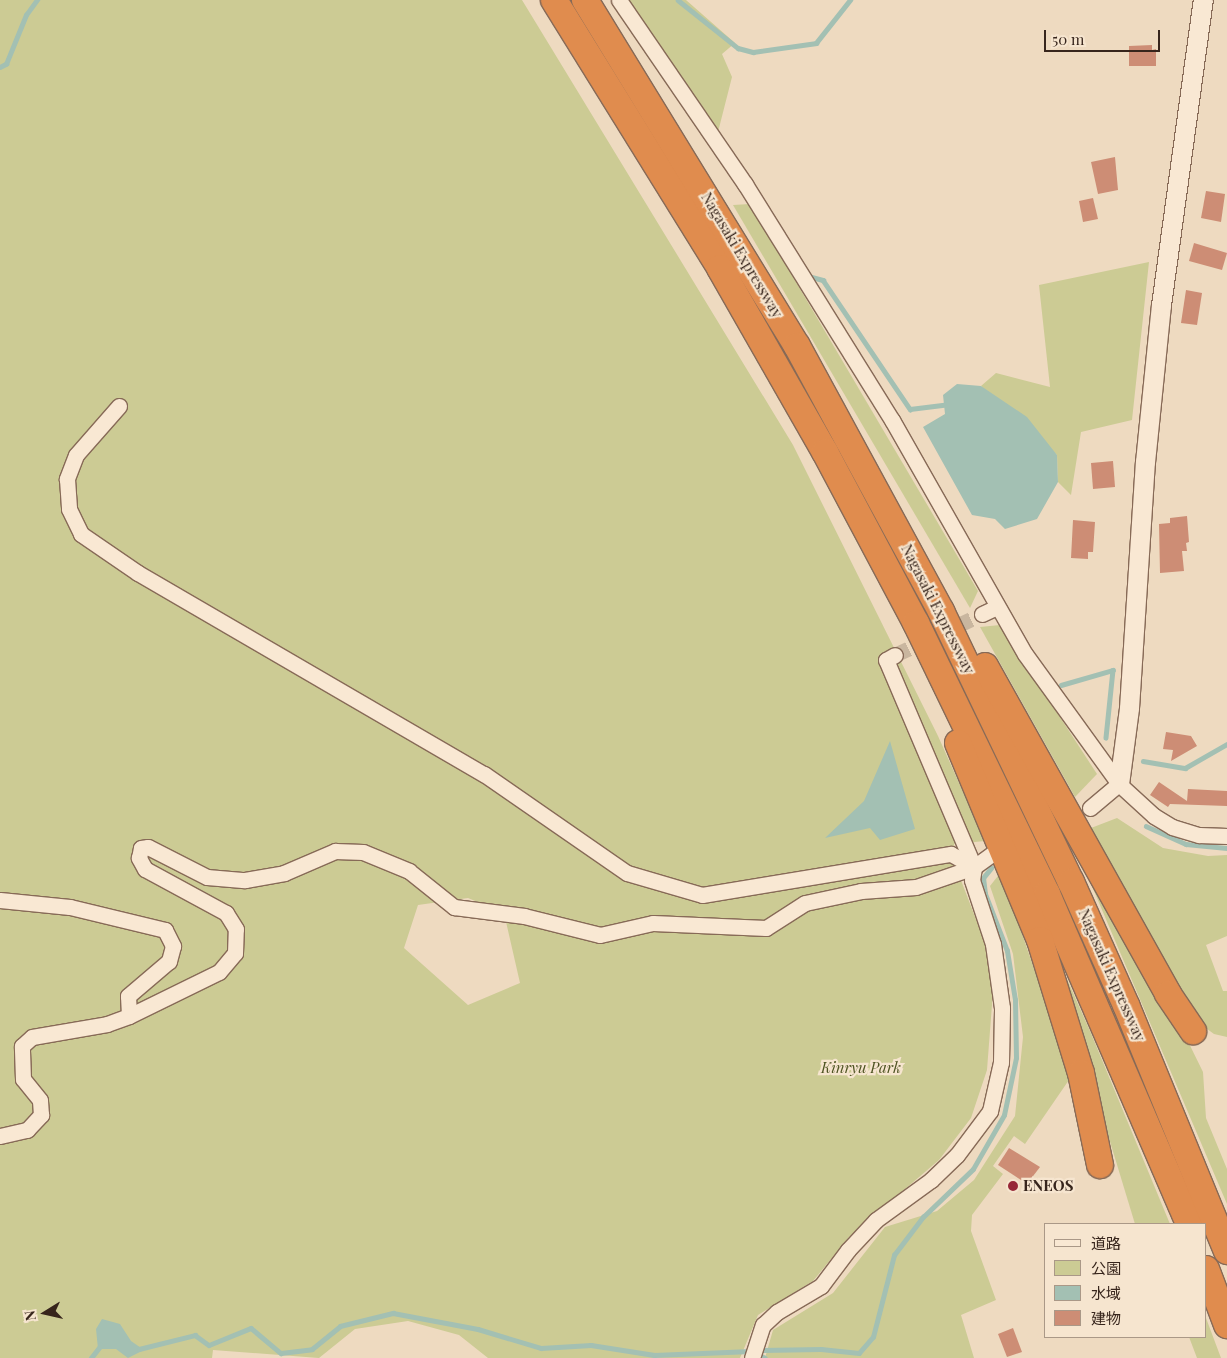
<!DOCTYPE html>
<html>
<head>
<meta charset="utf-8">
<style>
	body { margin:0 }
	#map { position:relative; width:1227px; height:1358px; overflow:hidden; background:#eedac0; font-family:"Playfair Display","Noto Sans JP",serif }
	div>[style] { position:absolute }
	.green>* { inset:0; background:#cccb94 }
	.water>* { inset:0; background:#a3c0b3 }
	.stream>* { height:4.5px; margin:-2.25px; padding:0 2.25px; transform-origin:2.25px; border-radius:2.25px; background:#a3c0b3 }
	.building>* { inset:0; background:#cd8d75 }
	.minor-tunnel>* { height:15px; margin-top:-7.5px; transform-origin:0; background:repeating-linear-gradient(90deg,#c9b69f 0 15px,transparent 0 23px) }
	.roads { filter:drop-shadow(1px 0 #876a57) drop-shadow(-1px 0 #876a57) drop-shadow(0 1px #876a57) drop-shadow(0 -1px #876a57) }
	.minor>* { height:15px; margin:-7.5px; padding:0 7.5px; transform-origin:7.5px; border-radius:7.5px; background:#f9e8d3 }
	.tertiary>* { height:19px; margin:-9.5px; padding:0 9.5px; transform-origin:9.5px; border-radius:9.5px; background:#f9e8d3 }
	.motorway>* { height:26px; margin:-13px; padding:0 13px; transform-origin:13px; border-radius:13px; background:#e08c4e }
	.dots>* { width:14px; height:14px; translate:-50% -50%; box-sizing:border-box; border:2px solid #f6e5cf; border-radius:50% }
	span { translate:-50% -50%; white-space:nowrap; text-align:center; line-height:1.15; -webkit-text-stroke:4.5px #f6e5cf; paint-order:stroke }
	.street-label { font-size:15px; color:#37251c }
	.park-label { font-size:15px; color:#4e5322; font-style:italic }
	.poi-label { font-size:15px; color:#37251c; font-weight:700 }
	.left { translate:0 -50%; text-align:left }
	.legend { position:absolute; left:1044px; top:1223px; width:162px; height:115px; box-sizing:border-box; background:#f6e5cf; border:1px solid #aa9887; margin:0; padding:6px 9px; list-style:none; font-size:15px; color:#37251c }
	.legend li { display:flex; align-items:center; gap:10px; height:25px }
	.legend b { width:25px; border:1px solid #aa9887 }
	.north { position:absolute; left:20px; top:1288px; width:50px; height:50px; -webkit-text-stroke:4px #f6e5cf; paint-order:stroke; rotate:260deg; font-size:14px; font-weight:700; line-height:20px; text-align:center; color:#37251c }
	.north::after { content:''; display:block; margin:auto; width:18px; height:22px; background:#37251c; clip-path:polygon(50% 0,100% 100%,50% 72%,0 100%) }
	.scale { position:absolute; left:1044px; top:30px; width:116px; height:22px; box-sizing:border-box; border:2px solid #37251c; border-top:0; padding-left:6px; font-size:15px; line-height:18px; white-space:nowrap; color:#37251c; -webkit-text-stroke:4px #f6e5cf; paint-order:stroke }
</style>
</head>
<body>
<div id="map">
	<div class="green">
		<div style="clip-path:polygon(evenodd,0 0,522px 0,793px 445px,938px 736px,985px 841px,954px 844px,957px 870px,984px 940px,993px 992px,987px 1070px,971px 1118px,939px 1160px,849px 1237px,813px 1281px,758px 1315px,740px 1358px,488px 1358px,459px 1335px,408px 1321px,355px 1329px,319px 1358px,213px 1350px,212px 1358px,0 1358px,0 0,468px 898px,504px 913px,520px 983px,468px 1005px,404px 948px,418px 905px,468px 898px)"></div>
		<div style="clip-path:polygon(627px 0,686px 0,735px 43px,722px 54px,732px 77px,718px 132px)"></div>
		<div style="clip-path:polygon(750px 204px,978px 591px,970px 608px,733px 205px)"></div>
		<div style="clip-path:polygon(1149px 262px,1132px 420px,1081px 432px,1071px 495px,1058px 482px,1057px 455px,981px 386px,996px 373px,1050px 387px,1039px 285px)"></div>
		<div style="clip-path:polygon(1000px 625px,1097px 774px,1075px 797px,980px 627px)"></div>
		<div style="clip-path:polygon(1117px 818px,1163px 848px,1208px 856px,1227px 855px,1227px 936px,1206px 945px,1223px 991px,1227px 991px,1227px 1037px,1214px 1034px,1188px 1015px,1091px 828px)"></div>
		<div style="clip-path:polygon(1074px 844px,1177px 1019px,1203px 1072px,1206px 1118px,1227px 1169px,1227px 1204px)"></div>
		<div style="clip-path:polygon(1001px 872px,1071px 1077px,1025px 1144px,1014px 1136px,993px 1166px,1003px 1174px,972px 1215px,971px 1231px,996px 1300px,961px 1315px,974px 1358px,765px 1358px,773px 1330px,833px 1293px,885px 1227px,937px 1211px,974px 1180px,1015px 1116px,1023px 1037px,1013px 954px,990px 886px)"></div>
		<div style="clip-path:polygon(1047px 934px,1090px 1031px,1170px 1224px,1135px 1224px)"></div>
		<div style="clip-path:polygon(1206px 1318px,1221px 1358px,1197px 1358px,1189px 1337px,1206px 1337px)"></div>
	</div>
	<div class="water">
		<div style="clip-path:polygon(957px 384px,981px 386px,1027px 417px,1057px 455px,1058px 482px,1037px 519px,1005px 529px,995px 519px,972px 515px,923px 427px,945px 414px,943px 395px)"></div>
		<div style="clip-path:polygon(890px 741px,915px 829px,880px 840px,870px 828px,825px 838px,864px 801px)"></div>
		<div style="clip-path:polygon(102px 1319px,120px 1324px,131px 1341px,144px 1350px,128px 1358px,116px 1349px,98px 1349px,96px 1329px)"></div>
	</div>
	<div class="stream">
		<div style="left:678px;top:0;width:77px;rotate:38.7deg"></div>
		<div style="left:738px;top:48px;width:16px;rotate:15deg"></div>
		<div style="left:753px;top:52px;width:64px;rotate:-8.1deg"></div>
		<div style="left:816px;top:43px;width:55px;rotate:-51.7deg"></div>
		<div style="left:0;top:67px;width:7px;rotate:-27deg"></div>
		<div style="left:6px;top:64px;width:53px;rotate:-67.8deg"></div>
		<div style="left:26px;top:15px;width:19px;rotate:-54deg"></div>
		<div style="left:808px;top:276px;width:16px;rotate:15deg"></div>
		<div style="left:823px;top:280px;width:156px;rotate:56deg"></div>
		<div style="left:910px;top:409px;width:34px;rotate:-7deg"></div>
		<div style="left:1061px;top:685px;width:54px;rotate:-16.1deg"></div>
		<div style="left:1113px;top:670px;width:68px;rotate:95.9deg"></div>
		<div style="left:1143px;top:761px;width:43px;rotate:9.5deg"></div>
		<div style="left:1185px;top:768px;width:48px;rotate:-29.7deg"></div>
		<div style="left:1146px;top:826px;width:44px;rotate:24.2deg"></div>
		<div style="left:1186px;top:844px;width:41px;rotate:5.6deg"></div>
		<div style="left:139px;top:1349px;width:58px;rotate:-14deg"></div>
		<div style="left:195px;top:1335px;width:17px;rotate:36deg"></div>
		<div style="left:209px;top:1345px;width:45px;rotate:-22deg"></div>
		<div style="left:251px;top:1328px;width:39px;rotate:40deg"></div>
		<div style="left:281px;top:1353px;width:31px;rotate:-7deg"></div>
		<div style="left:312px;top:1349px;width:36px;rotate:-39deg"></div>
		<div style="left:340px;top:1326px;width:55px;rotate:-13.8deg"></div>
		<div style="left:393px;top:1313px;width:86px;rotate:10.7deg"></div>
		<div style="left:478px;top:1329px;width:66px;rotate:16.8deg"></div>
		<div style="left:541px;top:1348px;width:50px;rotate:-3.4deg"></div>
		<div style="left:591px;top:1345px;width:64px;rotate:9deg"></div>
		<div style="left:654px;top:1355px;width:97px;rotate:-2.4deg"></div>
		<div style="left:759px;top:1350px;width:62px;rotate:-0.9deg"></div>
		<div style="left:821px;top:1349px;width:38px;rotate:6deg"></div>
		<div style="left:859px;top:1353px;width:21px;rotate:-49deg"></div>
		<div style="left:873px;top:1337px;width:85px;rotate:-75.6deg"></div>
		<div style="left:894px;top:1255px;width:48px;rotate:-52.7deg"></div>
		<div style="left:923px;top:1217px;width:69px;rotate:-43.8deg"></div>
		<div style="left:973px;top:1169px;width:62px;rotate:-60.1deg"></div>
		<div style="left:1004px;top:1115px;width:58px;rotate:-78.1deg"></div>
		<div style="left:1016px;top:1058px;width:58px;rotate:-91deg"></div>
		<div style="left:1015px;top:1000px;width:50px;rotate:-99.3deg"></div>
		<div style="left:1007px;top:951px;width:61px;rotate:-111.1deg"></div>
		<div style="left:985px;top:894px;width:16px;rotate:-97deg"></div>
		<div style="left:983px;top:878px;width:13px;rotate:-51deg"></div>
		<div style="left:756px;top:1353px;width:10px;rotate:29deg"></div>
		<div style="left:91px;top:1358px;width:16px;rotate:-52deg"></div>
	</div>
	<div class="building">
		<div style="clip-path:polygon(1152px 45px,1152px 50px,1156px 49px,1156px 66px,1129px 66px,1129px 46px)"></div>
		<div style="clip-path:polygon(1115px 157px,1118px 190px,1098px 194px,1091px 162px)"></div>
		<div style="clip-path:polygon(1206px 191px,1225px 194px,1221px 222px,1201px 218px)"></div>
		<div style="clip-path:polygon(1093px 198px,1098px 219px,1083px 222px,1079px 201px)"></div>
		<div style="clip-path:polygon(1194px 243px,1227px 253px,1222px 270px,1189px 261px)"></div>
		<div style="clip-path:polygon(1186px 290px,1202px 293px,1197px 325px,1181px 323px)"></div>
		<div style="clip-path:polygon(1113px 461px,1115px 487px,1093px 489px,1091px 463px)"></div>
		<div style="clip-path:polygon(1187px 516px,1189px 542px,1186px 543px,1187px 551px,1182px 551px,1184px 571px,1160px 573px,1159px 524px,1170px 523px,1170px 518px)"></div>
		<div style="clip-path:polygon(1073px 520px,1095px 522px,1093px 552px,1088px 552px,1088px 559px,1071px 558px)"></div>
		<div style="clip-path:polygon(1166px 732px,1191px 736px,1197px 746px,1171px 761px,1173px 750px,1163px 749px)"></div>
		<div style="clip-path:polygon(1159px 782px,1187px 801px,1188px 789px,1227px 791px,1227px 806px,1170px 804px,1168px 807px,1150px 795px)"></div>
		<div style="clip-path:polygon(1009px 1148px,1040px 1167px,1027px 1184px,998px 1165px)"></div>
		<div style="clip-path:polygon(1013px 1328px,1022px 1352px,1007px 1357px,998px 1334px)"></div>
	</div>
	<div class="minor-tunnel">
		<div style="left:895px;top:655px;width:96px;rotate:-25.2deg"></div>
	</div>
	<div class="roads">
		<div class="minor">
			<div style="left:619px;top:0;width:223px;rotate:55.6deg"></div>
			<div style="left:745px;top:184px;width:278px;rotate:58.1deg"></div>
			<div style="left:892px;top:420px;width:269px;rotate:60.4deg"></div>
			<div style="left:1025px;top:654px;width:160px;rotate:54.1deg"></div>
			<div style="left:1119px;top:784px;width:47px;rotate:42.4deg"></div>
			<div style="left:1154px;top:816px;width:21px;rotate:31deg"></div>
			<div style="left:1172px;top:827px;width:28px;rotate:17deg"></div>
			<div style="left:1199px;top:835px;width:28px;rotate:2deg"></div>
			<div style="left:119px;top:406px;width:65px;rotate:131.3deg"></div>
			<div style="left:76px;top:455px;width:26px;rotate:111deg"></div>
			<div style="left:67px;top:479px;width:30px;rotate:86deg"></div>
			<div style="left:69px;top:509px;width:28px;rotate:64deg"></div>
			<div style="left:81px;top:534px;width:69px;rotate:34.4deg"></div>
			<div style="left:138px;top:573px;width:400px;rotate:30.2deg"></div>
			<div style="left:484px;top:774px;width:174px;rotate:34.7deg"></div>
			<div style="left:627px;top:873px;width:78px;rotate:16.3deg"></div>
			<div style="left:702px;top:895px;width:252px;rotate:-9.4deg"></div>
			<div style="left:951px;top:854px;width:26px;rotate:29deg"></div>
			<div style="left:982px;top:614px;width:17px;rotate:-25deg"></div>
			<div style="left:1090px;top:808px;width:38px;rotate:-40deg"></div>
			<div style="left:0;top:900px;width:70px;rotate:5.7deg"></div>
			<div style="left:70px;top:907px;width:98px;rotate:13.6deg"></div>
			<div style="left:165px;top:930px;width:18px;rotate:63deg"></div>
			<div style="left:173px;top:946px;width:16px;rotate:105deg"></div>
			<div style="left:169px;top:961px;width:54px;rotate:139.5deg"></div>
			<div style="left:128px;top:996px;width:20px;rotate:87deg"></div>
			<div style="left:129px;top:1016px;width:100px;rotate:-26.1deg"></div>
			<div style="left:219px;top:972px;width:25px;rotate:-50deg"></div>
			<div style="left:235px;top:953px;width:24px;rotate:-88deg"></div>
			<div style="left:236px;top:929px;width:19px;rotate:-122deg"></div>
			<div style="left:226px;top:913px;width:92px;rotate:-151.5deg"></div>
			<div style="left:145px;top:869px;width:13px;rotate:-119deg"></div>
			<div style="left:139px;top:858px;width:10px;rotate:-79deg"></div>
			<div style="left:141px;top:848px;width:7px;rotate:-8deg"></div>
			<div style="left:148px;top:847px;width:66px;rotate:27deg"></div>
			<div style="left:207px;top:877px;width:38px;rotate:5deg"></div>
			<div style="left:245px;top:880px;width:40px;rotate:-10deg"></div>
			<div style="left:284px;top:873px;width:56px;rotate:-23.3deg"></div>
			<div style="left:335px;top:851px;width:28px;rotate:2deg"></div>
			<div style="left:363px;top:852px;width:50px;rotate:22.4deg"></div>
			<div style="left:409px;top:871px;width:58px;rotate:38.7deg"></div>
			<div style="left:454px;top:907px;width:71px;rotate:7.3deg"></div>
			<div style="left:524px;top:916px;width:78px;rotate:14deg"></div>
			<div style="left:600px;top:935px;width:54px;rotate:-12.8deg"></div>
			<div style="left:653px;top:923px;width:113px;rotate:2.5deg"></div>
			<div style="left:766px;top:928px;width:46px;rotate:-32.7deg"></div>
			<div style="left:805px;top:903px;width:57px;rotate:-12.1deg"></div>
			<div style="left:861px;top:891px;width:55px;rotate:-4.2deg"></div>
			<div style="left:916px;top:887px;width:61px;rotate:-19deg"></div>
			<div style="left:974px;top:867px;width:24px;rotate:-36deg"></div>
			<div style="left:0;top:1136px;width:28px;rotate:-13deg"></div>
			<div style="left:27px;top:1130px;width:21px;rotate:-47deg"></div>
			<div style="left:41px;top:1115px;width:15px;rotate:-94deg"></div>
			<div style="left:40px;top:1100px;width:27px;rotate:-129deg"></div>
			<div style="left:23px;top:1079px;width:33px;rotate:-92deg"></div>
			<div style="left:22px;top:1046px;width:13px;rotate:-42deg"></div>
			<div style="left:32px;top:1037px;width:76px;rotate:-9.8deg"></div>
			<div style="left:107px;top:1024px;width:23px;rotate:-20deg"></div>
			<div style="left:752px;top:1358px;width:35px;rotate:-72deg"></div>
			<div style="left:763px;top:1325px;width:19px;rotate:-43deg"></div>
			<div style="left:777px;top:1312px;width:51px;rotate:-30.6deg"></div>
			<div style="left:821px;top:1286px;width:45px;rotate:-53.1deg"></div>
			<div style="left:848px;top:1250px;width:41px;rotate:-47deg"></div>
			<div style="left:876px;top:1220px;width:68px;rotate:-36deg"></div>
			<div style="left:931px;top:1180px;width:36px;rotate:-44deg"></div>
			<div style="left:957px;top:1155px;width:55px;rotate:-53.1deg"></div>
			<div style="left:990px;top:1111px;width:50px;rotate:-77.3deg"></div>
			<div style="left:1001px;top:1062px;width:54px;rotate:-88.9deg"></div>
			<div style="left:1002px;top:1008px;width:65px;rotate:-98deg"></div>
			<div style="left:993px;top:944px;width:67px;rotate:-108.2deg"></div>
			<div style="left:972px;top:880px;width:13px;rotate:-81deg"></div>
			<div style="left:974px;top:867px;width:225px;rotate:-113deg"></div>
			<div style="left:886px;top:660px;width:10px;rotate:-29deg"></div>
		</div>
		<div class="tertiary">
			<div style="left:1119px;top:784px;width:77px;rotate:-82.5deg"></div>
			<div style="left:1129px;top:708px;width:247px;rotate:-86.3deg"></div>
			<div style="left:1145px;top:462px;width:158px;rotate:-84.2deg"></div>
			<div style="left:1161px;top:305px;width:308px;rotate:-82.2deg"></div>
		</div>
		<div class="motorway">
			<div style="left:554px;top:0;width:315px;rotate:58.2deg"></div>
			<div style="left:720px;top:268px;width:212px;rotate:60.3deg"></div>
			<div style="left:825px;top:452px;width:194px;rotate:62deg"></div>
			<div style="left:916px;top:623px;width:301px;rotate:64.2deg"></div>
			<div style="left:1047px;top:894px;width:359px;rotate:66.7deg"></div>
			<div style="left:585px;top:0;width:406px;rotate:58.5deg"></div>
			<div style="left:797px;top:346px;width:302px;rotate:61.5deg"></div>
			<div style="left:941px;top:611px;width:301px;rotate:64.4deg"></div>
			<div style="left:1071px;top:882px;width:135px;rotate:65.9deg"></div>
			<div style="left:1126px;top:1005px;width:266px;rotate:67.7deg"></div>
			<div style="left:985px;top:666px;width:376px;rotate:60.8deg"></div>
			<div style="left:1168px;top:994px;width:45px;rotate:56deg"></div>
			<div style="left:958px;top:743px;width:213px;rotate:67.4deg"></div>
			<div style="left:1040px;top:940px;width:139px;rotate:72.9deg"></div>
			<div style="left:1081px;top:1073px;width:94px;rotate:78.3deg"></div>
			<div style="left:1206px;top:1269px;width:60px;rotate:69.4deg"></div>
		</div>
	</div>
	<div class="dots">
		<div style="left:1013px;top:1186px;background:#972737"></div>
	</div>
	<div class="street-label">
		<span style="left:742px;top:255px;rotate:59deg">Nagasaki Expressway</span>
		<span style="left:938px;top:609px;rotate:63deg">Nagasaki Expressway</span>
		<span style="left:1112px;top:975px;rotate:66deg">Nagasaki Expressway</span>
	</div>
	<div class="park-label">
		<span style="left:861px;top:1068px">Kinryu Park</span>
	</div>
	<div class="poi-label">
		<span class="left" style="left:1023px;top:1186px">ENEOS</span>
	</div>
	<ul class="legend">
	<li><b style="height:6px;background:#f9e8d3"></b>道路</li>
	<li><b style="height:14px;background:#cccb94"></b>公園</li>
	<li><b style="height:14px;background:#a3c0b3"></b>水域</li>
	<li><b style="height:14px;background:#cd8d75"></b>建物</li>
	</ul>
	<div class="north">N</div>
	<div class="scale">50 m</div>
</div>
</body>
</html>
